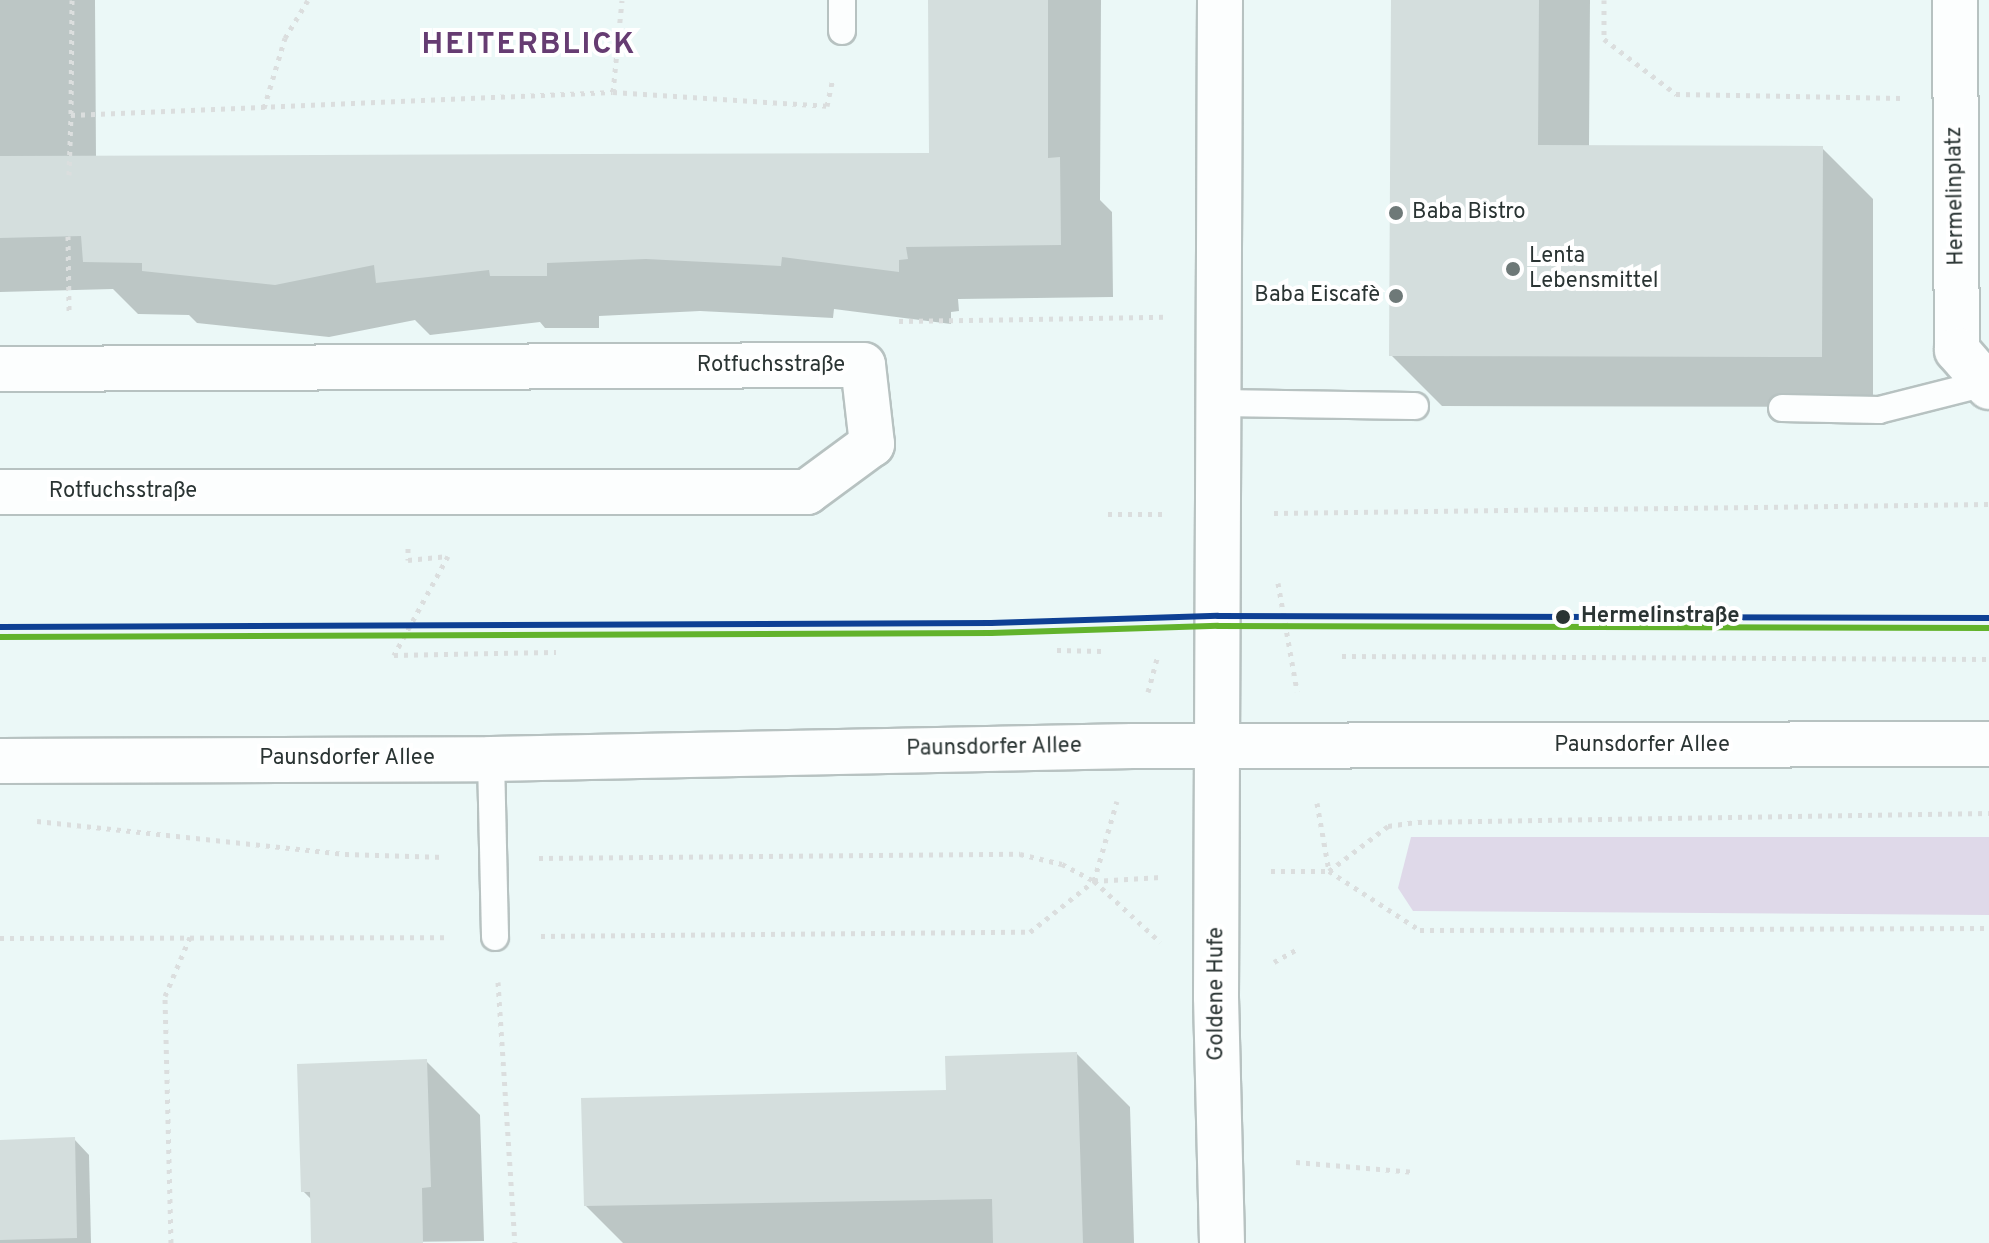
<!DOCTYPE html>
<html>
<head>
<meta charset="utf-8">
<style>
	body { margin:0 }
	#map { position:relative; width:1989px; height:1243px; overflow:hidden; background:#ebf8f7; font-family:Overpass,sans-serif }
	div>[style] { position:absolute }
	.green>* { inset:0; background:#dfd9e9 }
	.shadow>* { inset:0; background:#0003 }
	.building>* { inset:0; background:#d4dedd }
	.path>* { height:5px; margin-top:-2.5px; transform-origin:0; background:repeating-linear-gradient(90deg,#dbdede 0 4px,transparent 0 10px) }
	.roads { filter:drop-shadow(2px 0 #b7c2c1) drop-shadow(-2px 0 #b7c2c1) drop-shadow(0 2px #b7c2c1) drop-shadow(0 -2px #b7c2c1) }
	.service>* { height:26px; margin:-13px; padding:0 13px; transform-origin:13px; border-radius:13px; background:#fcfefe }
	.minor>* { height:44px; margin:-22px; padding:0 22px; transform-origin:22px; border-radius:22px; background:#fcfefe }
	.secondary>* { height:44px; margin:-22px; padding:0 22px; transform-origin:22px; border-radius:22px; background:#fcfefe }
	.tram-1>* { height:6px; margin:-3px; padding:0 3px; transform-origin:3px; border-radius:3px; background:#0e4094 }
	.tram-2>* { height:6px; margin:-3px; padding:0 3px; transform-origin:3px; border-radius:3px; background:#62b32c }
	.dots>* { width:22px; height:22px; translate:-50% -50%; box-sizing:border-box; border:4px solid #fff; border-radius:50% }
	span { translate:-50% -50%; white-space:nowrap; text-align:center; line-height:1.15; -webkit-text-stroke:8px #fff; paint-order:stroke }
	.street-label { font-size:22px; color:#2a3433 }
	.poi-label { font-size:22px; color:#2a3433 }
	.left { translate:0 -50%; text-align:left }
	.right { translate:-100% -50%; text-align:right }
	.stop-label { font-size:22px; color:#2a3433; font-weight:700 }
	.district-label { font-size:30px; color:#663c72; font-weight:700; letter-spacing:2px }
</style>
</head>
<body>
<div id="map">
	<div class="green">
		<div style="clip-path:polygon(1411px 837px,1989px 837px,1989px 915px,1413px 911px,1398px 888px)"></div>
	</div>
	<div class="shadow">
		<div style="clip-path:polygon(0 0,95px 0,96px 158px,931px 155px,930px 0,1101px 0,1100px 200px,1112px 212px,1113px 297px,958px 299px,959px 311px,951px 312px,951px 324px,834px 309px,833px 318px,700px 311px,599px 316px,599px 328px,545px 328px,540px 322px,430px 335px,415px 320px,329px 337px,197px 323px,189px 315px,138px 314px,113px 289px,0 292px)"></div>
		<div style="clip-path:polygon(1393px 0,1590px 0,1589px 147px,1822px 148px,1873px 199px,1873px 407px,1442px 406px,1391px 355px)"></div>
		<div style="clip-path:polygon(1077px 1054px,1130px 1107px,1134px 1243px,623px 1243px,586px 1206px)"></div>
		<div style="clip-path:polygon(426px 1061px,480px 1115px,484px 1241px,313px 1243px,312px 1200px,303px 1191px)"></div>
		<div style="clip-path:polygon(74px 1139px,89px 1155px,91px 1243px,0 1243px,0 1142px)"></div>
	</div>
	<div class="building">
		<div style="clip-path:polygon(928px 0,1048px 0,1048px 158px,1060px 157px,1061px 245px,906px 247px,908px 259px,899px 260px,899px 272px,782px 257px,781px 266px,646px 259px,547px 263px,547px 276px,490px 276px,489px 270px,376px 283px,374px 265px,275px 285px,142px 271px,142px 263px,83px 262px,81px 236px,0 238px,0 156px,929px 153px)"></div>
		<div style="clip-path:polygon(1391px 0,1539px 0,1538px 145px,1823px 146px,1822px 357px,1389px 356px)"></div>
		<div style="clip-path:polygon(1077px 1052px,1083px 1243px,993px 1243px,992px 1199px,584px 1206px,581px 1098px,946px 1090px,945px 1056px)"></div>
		<div style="clip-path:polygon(427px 1059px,431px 1187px,422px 1188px,423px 1243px,311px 1243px,310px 1192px,301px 1192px,297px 1064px)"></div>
		<div style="clip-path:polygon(75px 1137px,77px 1238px,0 1240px,0 1140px)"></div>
	</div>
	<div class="path">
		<div style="left:72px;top:0;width:115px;rotate:90.5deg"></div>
		<div style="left:71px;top:115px;width:542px;rotate:-2.43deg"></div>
		<div style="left:613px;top:92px;width:92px;rotate:-84.4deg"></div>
		<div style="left:1604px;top:0;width:39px;rotate:90deg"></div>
		<div style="left:1604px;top:39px;width:91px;rotate:37.4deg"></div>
		<div style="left:1676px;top:94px;width:225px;rotate:1deg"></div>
		<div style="left:613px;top:92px;width:214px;rotate:3.7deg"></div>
		<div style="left:827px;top:106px;width:29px;rotate:-78deg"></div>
		<div style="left:264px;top:108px;width:73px;rotate:-73.3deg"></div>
		<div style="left:285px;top:38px;width:44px;rotate:-58.8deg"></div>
		<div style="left:69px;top:175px;width:60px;rotate:-88.1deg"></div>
		<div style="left:68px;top:236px;width:75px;rotate:89.2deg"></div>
		<div style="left:899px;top:321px;width:266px;rotate:-0.9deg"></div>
		<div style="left:1274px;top:513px;width:715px;rotate:-0.72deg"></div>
		<div style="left:1108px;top:514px;width:56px"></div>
		<div style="left:408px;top:548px;width:12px;rotate:90deg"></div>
		<div style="left:408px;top:560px;width:40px;rotate:-5.7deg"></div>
		<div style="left:448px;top:556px;width:113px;rotate:118.6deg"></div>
		<div style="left:394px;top:655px;width:162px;rotate:-1.1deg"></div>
		<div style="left:1278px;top:583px;width:110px;rotate:80deg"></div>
		<div style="left:1057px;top:650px;width:45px;rotate:1.3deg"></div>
		<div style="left:1342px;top:656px;width:647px;rotate:0.27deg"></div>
		<div style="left:1148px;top:692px;width:38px;rotate:-75deg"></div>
		<div style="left:1317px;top:803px;width:69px;rotate:80deg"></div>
		<div style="left:37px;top:821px;width:310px;rotate:6.1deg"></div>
		<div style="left:345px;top:854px;width:100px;rotate:1.7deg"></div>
		<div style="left:539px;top:858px;width:481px;rotate:-0.5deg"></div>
		<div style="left:1020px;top:854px;width:43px;rotate:13.4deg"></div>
		<div style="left:1062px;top:864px;width:36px;rotate:28deg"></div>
		<div style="left:1094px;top:881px;width:90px;rotate:42.7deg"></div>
		<div style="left:1271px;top:871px;width:58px"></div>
		<div style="left:1329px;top:871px;width:108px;rotate:33deg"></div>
		<div style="left:1420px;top:930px;width:569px;rotate:-0.2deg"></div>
		<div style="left:1329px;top:871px;width:74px;rotate:-37.3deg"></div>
		<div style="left:1388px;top:826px;width:30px;rotate:-8deg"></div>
		<div style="left:1418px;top:822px;width:571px;rotate:-0.9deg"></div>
		<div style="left:1094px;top:881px;width:83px;rotate:-74deg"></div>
		<div style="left:541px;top:936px;width:489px;rotate:-0.5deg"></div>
		<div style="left:1030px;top:932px;width:82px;rotate:-38.6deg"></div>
		<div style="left:1094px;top:881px;width:67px;rotate:-3.4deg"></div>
		<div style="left:0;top:938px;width:447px;rotate:-0.1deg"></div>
		<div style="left:1274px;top:962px;width:26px;rotate:-29deg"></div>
		<div style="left:498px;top:982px;width:262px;rotate:86.3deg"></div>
		<div style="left:1296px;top:1162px;width:119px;rotate:4.8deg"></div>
		<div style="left:171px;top:1243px;width:247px;rotate:-91.4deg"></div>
		<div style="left:165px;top:996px;width:64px;rotate:-67deg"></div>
	</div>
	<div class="roads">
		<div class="service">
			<div style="left:842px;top:0;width:31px;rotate:90deg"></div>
			<div style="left:1218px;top:403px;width:197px;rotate:0.9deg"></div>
			<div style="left:1782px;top:408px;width:97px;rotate:1.2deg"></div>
			<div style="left:1879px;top:410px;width:106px;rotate:-14.2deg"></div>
			<div style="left:491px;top:759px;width:178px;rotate:88.7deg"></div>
		</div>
		<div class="minor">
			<div style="left:1220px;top:0;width:997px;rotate:90.23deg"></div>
			<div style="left:1216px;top:997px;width:246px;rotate:88.6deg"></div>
			<div style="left:1955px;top:0;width:350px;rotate:89.7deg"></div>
			<div style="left:1957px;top:350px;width:49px;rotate:49.1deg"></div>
			<div style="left:0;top:369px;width:863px;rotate:-0.27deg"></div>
			<div style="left:863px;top:365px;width:80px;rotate:83.5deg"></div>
			<div style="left:872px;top:444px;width:81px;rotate:143.6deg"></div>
			<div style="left:807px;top:492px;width:807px;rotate:180deg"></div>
		</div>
		<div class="secondary">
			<div style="left:0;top:761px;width:491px;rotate:-0.2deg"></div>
			<div style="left:491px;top:759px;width:642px;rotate:-1.16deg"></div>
			<div style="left:1133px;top:746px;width:856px;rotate:-0.13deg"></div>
		</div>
	</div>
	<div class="tram-1">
		<div style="left:0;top:627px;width:991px;rotate:-0.23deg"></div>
		<div style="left:991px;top:623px;width:227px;rotate:-1.8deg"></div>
		<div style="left:1218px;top:616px;width:771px;rotate:0.15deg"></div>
	</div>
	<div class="tram-2">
		<div style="left:0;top:637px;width:991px;rotate:-0.23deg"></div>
		<div style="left:991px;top:633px;width:227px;rotate:-1.8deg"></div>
		<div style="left:1218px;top:626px;width:771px;rotate:0.15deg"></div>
	</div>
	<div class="dots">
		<div style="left:1396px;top:213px;background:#6e7978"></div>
		<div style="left:1513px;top:269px;background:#6e7978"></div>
		<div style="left:1396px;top:296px;background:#6e7978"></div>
		<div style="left:1563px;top:617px;background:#2a3433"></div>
	</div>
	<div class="street-label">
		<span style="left:1956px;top:196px;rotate:-91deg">Hermelinplatz</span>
		<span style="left:771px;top:366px">Rotfuchsstraße</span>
		<span style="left:123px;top:492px">Rotfuchsstraße</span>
		<span style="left:1642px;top:746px">Paunsdorfer Allee</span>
		<span style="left:994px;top:748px;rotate:-1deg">Paunsdorfer Allee</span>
		<span style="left:347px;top:759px">Paunsdorfer Allee</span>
		<span style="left:1217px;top:994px;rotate:-90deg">Goldene Hufe</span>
	</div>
	<div class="poi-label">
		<span class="left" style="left:1412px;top:213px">Baba Bistro</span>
		<span class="left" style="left:1529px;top:269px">Lenta<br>Lebensmittel</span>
		<span class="right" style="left:1380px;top:296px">Baba Eiscafè</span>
	</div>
	<div class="stop-label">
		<span class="left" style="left:1581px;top:617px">Hermelinstraße</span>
	</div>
	<div class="district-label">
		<span style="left:529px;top:46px">HEITERBLICK</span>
	</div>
</div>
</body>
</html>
